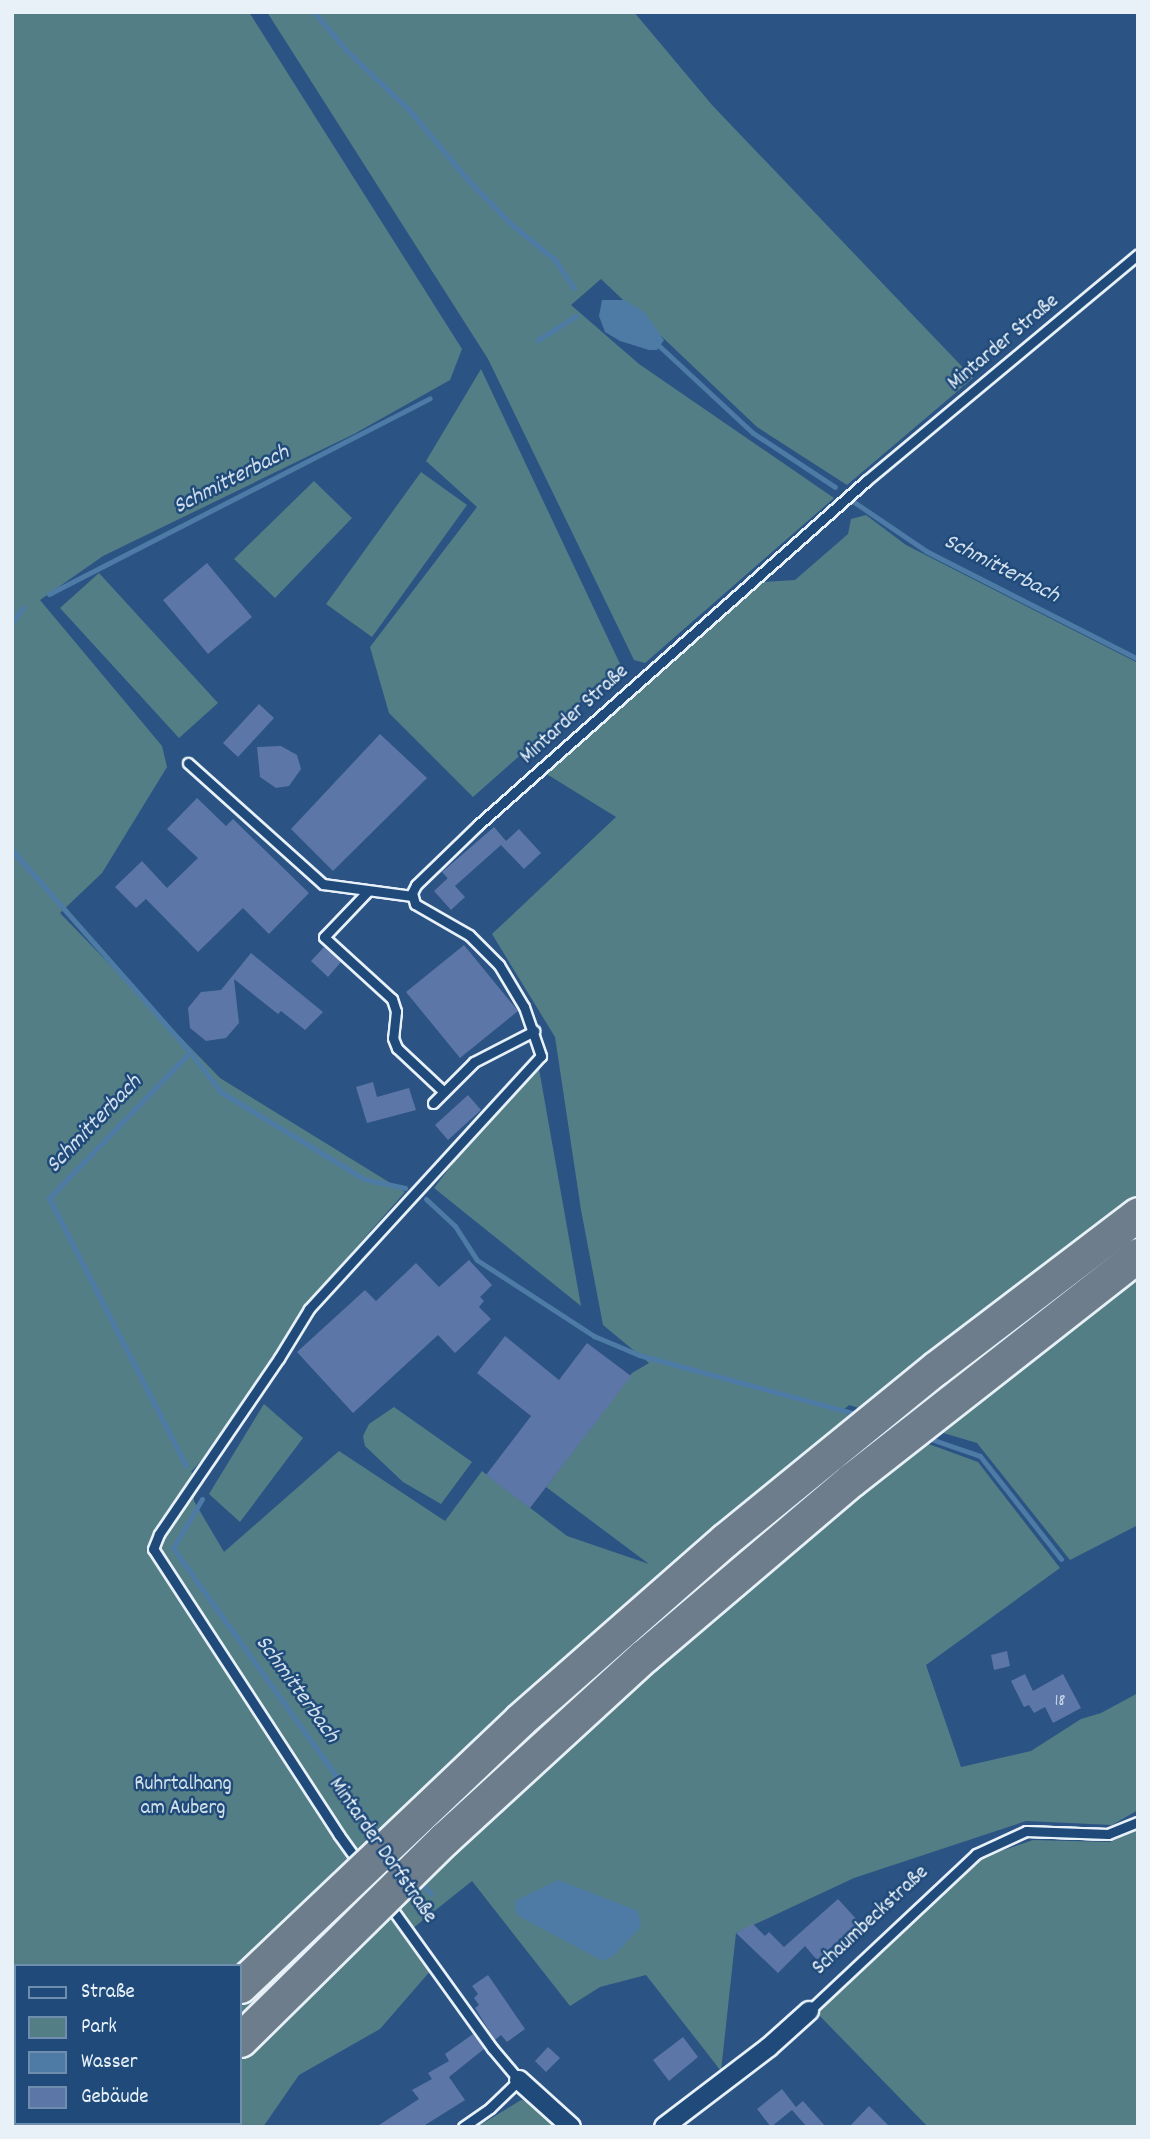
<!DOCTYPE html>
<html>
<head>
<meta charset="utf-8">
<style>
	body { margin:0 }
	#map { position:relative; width:1150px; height:2139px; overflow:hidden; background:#2b5383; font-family:Dekko,sans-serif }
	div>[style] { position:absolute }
	.green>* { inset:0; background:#547e86 }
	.water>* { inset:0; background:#4d7ba6 }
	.stream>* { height:5px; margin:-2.5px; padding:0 2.5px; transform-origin:2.5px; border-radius:2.5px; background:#4d7ba6 }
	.building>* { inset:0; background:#5c76a7 }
	.roads { filter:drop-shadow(2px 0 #e8f1f8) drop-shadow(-2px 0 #e8f1f8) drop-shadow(0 2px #e8f1f8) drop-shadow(0 -2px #e8f1f8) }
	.service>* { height:9px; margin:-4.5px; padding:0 4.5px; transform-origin:4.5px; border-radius:4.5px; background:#1f4a7a }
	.minor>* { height:18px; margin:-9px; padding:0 9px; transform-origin:9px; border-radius:9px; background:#1f4a7a }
	.motorway>* { height:33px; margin:-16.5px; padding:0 16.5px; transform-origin:16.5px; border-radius:16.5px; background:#6d7d8c }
	.bridges { filter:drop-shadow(2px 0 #e8f1f8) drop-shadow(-2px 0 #e8f1f8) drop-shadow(0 2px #e8f1f8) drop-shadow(0 -2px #e8f1f8) }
	.motorway-bridge>* { height:33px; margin:-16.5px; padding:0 16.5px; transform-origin:16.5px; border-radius:16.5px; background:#6d7d8c }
	span { translate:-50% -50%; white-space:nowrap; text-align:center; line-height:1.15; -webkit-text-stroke:5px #1f4a7a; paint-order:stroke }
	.number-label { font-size:18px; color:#c5d2e4 }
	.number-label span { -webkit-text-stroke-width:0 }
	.street-label { font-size:21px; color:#e8f1f8 }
	.park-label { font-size:21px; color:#d2e0e7 }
	.water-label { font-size:23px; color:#d1dfec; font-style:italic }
	.frame { position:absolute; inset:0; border:14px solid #e8f1f8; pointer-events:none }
	.legend { position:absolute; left:14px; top:1964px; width:228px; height:161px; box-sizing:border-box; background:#1f4a7a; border:2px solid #6f8dac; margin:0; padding:9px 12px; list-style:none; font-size:21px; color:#e8f1f8 }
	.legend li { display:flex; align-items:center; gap:14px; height:35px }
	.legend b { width:35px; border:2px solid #6f8dac }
</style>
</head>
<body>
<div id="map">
	<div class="green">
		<div style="clip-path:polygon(evenodd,12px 12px,249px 12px,462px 349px,450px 380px,354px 434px,103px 556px,40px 600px,162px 746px,167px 767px,102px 873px,60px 913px,220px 1078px,405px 1192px,308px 1302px,221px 1438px,191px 1472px,194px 1474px,194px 1501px,224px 1552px,339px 1451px,445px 1521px,482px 1471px,567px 1536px,649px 1564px,546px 1487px,632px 1373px,649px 1363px,603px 1325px,581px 1210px,555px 1037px,492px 934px,616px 817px,545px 773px,763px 582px,795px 580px,848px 534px,851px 519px,866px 515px,906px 545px,1138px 663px,1138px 1525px,1070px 1560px,977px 1443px,849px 1405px,841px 1412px,978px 1462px,1060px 1568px,926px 1665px,961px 1767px,1031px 1751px,1081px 1719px,1101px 1713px,1138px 1693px,1138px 1810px,1112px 1825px,1026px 1821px,854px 1878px,736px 1933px,721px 2071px,646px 1975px,600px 1987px,570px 2006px,472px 1881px,407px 1933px,432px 1969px,380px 2029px,299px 2075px,263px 2127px,12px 2127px,12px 12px,16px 1966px,240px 1966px,240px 2123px,16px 2123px,16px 1966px)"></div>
		<div style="clip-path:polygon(267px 12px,634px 12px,712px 105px,973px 378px,847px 485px,757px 427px,601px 279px,571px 305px,639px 364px,834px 498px,645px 663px,634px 660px,488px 359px)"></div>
		<div style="clip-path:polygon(481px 369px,621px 666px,473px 797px,389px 713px,370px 647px,477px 507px,426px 461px)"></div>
		<div style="clip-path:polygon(421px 472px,467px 505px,372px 637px,326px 604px)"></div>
		<div style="clip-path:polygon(314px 481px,352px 518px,275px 598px,234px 559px)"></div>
		<div style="clip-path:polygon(99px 573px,218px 703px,179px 738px,60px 608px)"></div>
		<div style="clip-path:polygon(539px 1069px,581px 1306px,434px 1188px,457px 1158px)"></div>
		<div style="clip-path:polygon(264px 1404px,303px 1438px,240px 1522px,209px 1494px)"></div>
		<div style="clip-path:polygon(394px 1407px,472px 1462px,441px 1504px,403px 1482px,365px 1446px,363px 1436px,369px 1424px)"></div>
		<div style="clip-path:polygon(1138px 1827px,1138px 2127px,928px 2127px,815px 2011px,978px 1859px,1033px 1840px,1110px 1842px)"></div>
		<div style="clip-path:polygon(521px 2100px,534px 2102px,564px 2127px,477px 2127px)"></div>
	</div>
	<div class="water">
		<div style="clip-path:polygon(602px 300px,624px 300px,644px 312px,664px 340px,657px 350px,649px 350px,620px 341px,605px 332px,599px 316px)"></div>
		<div style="clip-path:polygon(558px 1880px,638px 1911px,641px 1927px,613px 1956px,603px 1961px,517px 1915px,515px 1901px)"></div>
	</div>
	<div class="stream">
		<div style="left:314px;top:12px;width:50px;rotate:49.9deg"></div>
		<div style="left:346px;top:50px;width:87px;rotate:43.6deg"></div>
		<div style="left:409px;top:110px;width:92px;rotate:49.9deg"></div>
		<div style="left:468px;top:180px;width:63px;rotate:45.6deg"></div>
		<div style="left:512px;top:225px;width:55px;rotate:39.1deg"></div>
		<div style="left:555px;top:260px;width:34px;rotate:56deg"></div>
		<div style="left:538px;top:340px;width:45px;rotate:-32.3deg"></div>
		<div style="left:655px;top:342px;width:134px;rotate:42.9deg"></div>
		<div style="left:753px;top:433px;width:98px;rotate:33.4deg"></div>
		<div style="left:854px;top:502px;width:87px;rotate:34.2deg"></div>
		<div style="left:926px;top:551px;width:238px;rotate:27deg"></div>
		<div style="left:49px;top:594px;width:428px;rotate:-27.2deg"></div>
		<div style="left:12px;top:622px;width:18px;rotate:-52deg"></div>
		<div style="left:12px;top:850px;width:269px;rotate:48.6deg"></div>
		<div style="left:190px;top:1052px;width:203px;rotate:134deg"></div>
		<div style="left:49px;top:1198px;width:301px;rotate:62.9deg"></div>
		<div style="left:190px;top:1052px;width:51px;rotate:52.2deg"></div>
		<div style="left:221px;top:1092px;width:167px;rotate:31.3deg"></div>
		<div style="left:364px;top:1179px;width:42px;rotate:12.4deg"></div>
		<div style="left:426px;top:1199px;width:40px;rotate:43deg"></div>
		<div style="left:455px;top:1226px;width:40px;rotate:57.1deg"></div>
		<div style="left:477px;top:1260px;width:140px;rotate:33deg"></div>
		<div style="left:594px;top:1336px;width:49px;rotate:22.9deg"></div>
		<div style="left:639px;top:1355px;width:229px;rotate:15.2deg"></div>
		<div style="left:925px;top:1437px;width:58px;rotate:19.1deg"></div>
		<div style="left:980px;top:1456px;width:131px;rotate:51.8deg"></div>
		<div style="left:202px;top:1499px;width:57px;rotate:120.6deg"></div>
		<div style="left:173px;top:1548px;width:355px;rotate:54.4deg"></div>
		<div style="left:419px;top:1881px;width:18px;rotate:47deg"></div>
	</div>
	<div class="building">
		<div style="clip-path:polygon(207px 563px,252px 617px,208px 654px,163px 600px)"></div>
		<div style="clip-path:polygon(259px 704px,274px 718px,238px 757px,223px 743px)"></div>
		<div style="clip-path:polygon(380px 734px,427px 778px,333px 871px,291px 829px)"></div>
		<div style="clip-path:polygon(281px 746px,297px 755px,301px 769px,289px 786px,276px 788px,260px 777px,257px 747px)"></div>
		<div style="clip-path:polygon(197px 798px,226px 826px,233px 819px,309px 893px,269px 934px,243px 908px,198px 952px,146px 899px,136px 908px,115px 887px,142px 861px,167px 888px,198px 858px,167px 829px)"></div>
		<div style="clip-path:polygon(494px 827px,506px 841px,519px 829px,541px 853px,524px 869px,501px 845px,455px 886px,465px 897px,451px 910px,434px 891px,448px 878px,452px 883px,442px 872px)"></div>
		<div style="clip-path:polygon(464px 945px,518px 1011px,460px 1058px,406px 992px)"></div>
		<div style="clip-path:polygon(324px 947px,341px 962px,328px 977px,311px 961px)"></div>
		<div style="clip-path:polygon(251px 953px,323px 1012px,305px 1030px,281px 1011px,278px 1014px,234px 979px,239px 1023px,226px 1038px,206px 1041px,190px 1028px,188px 1008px,201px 992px,221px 990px)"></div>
		<div style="clip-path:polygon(373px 1082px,377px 1097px,409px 1088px,416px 1110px,367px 1123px,356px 1087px)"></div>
		<div style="clip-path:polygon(468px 1095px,481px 1110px,448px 1140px,435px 1125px)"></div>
		<div style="clip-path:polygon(469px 1260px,492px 1285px,480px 1297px,484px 1301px,479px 1307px,491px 1319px,455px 1353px,438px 1335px,353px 1413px,297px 1352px,365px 1290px,376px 1301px,416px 1263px,439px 1287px)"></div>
		<div style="clip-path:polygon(505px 1336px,559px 1380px,587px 1343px,631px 1376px,530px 1508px,486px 1475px,531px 1416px,477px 1373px)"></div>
		<div style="clip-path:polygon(1007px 1651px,1010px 1666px,994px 1670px,991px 1655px)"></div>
		<div style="clip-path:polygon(1025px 1674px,1033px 1691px,1063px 1674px,1081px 1708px,1053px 1723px,1045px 1707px,1034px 1713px,1029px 1705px,1024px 1707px,1011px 1681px)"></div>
		<div style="clip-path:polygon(838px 1899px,859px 1922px,817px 1960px,805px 1946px,778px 1973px,736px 1933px,753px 1924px,765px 1936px,769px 1932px,784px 1947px)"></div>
		<div style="clip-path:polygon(488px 1975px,525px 2029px,507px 2042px,501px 2035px,495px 2040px,475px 2008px,479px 2005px,474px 1998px,478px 1994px,472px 1986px)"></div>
		<div style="clip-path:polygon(473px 2034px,484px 2049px,449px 2077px,465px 2100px,422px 2127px,376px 2127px,419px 2099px,412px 2090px,432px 2079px,428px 2073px,449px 2061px,445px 2054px)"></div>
		<div style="clip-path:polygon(683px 2037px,698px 2057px,669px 2081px,653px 2060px)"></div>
		<div style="clip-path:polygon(548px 2047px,560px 2058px,546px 2072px,535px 2061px)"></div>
		<div style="clip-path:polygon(782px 2089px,796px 2107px,803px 2101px,826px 2127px,807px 2127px,792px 2110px,771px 2127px,757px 2109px)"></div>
		<div style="clip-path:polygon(869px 2106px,890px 2127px,849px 2127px)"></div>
	</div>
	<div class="roads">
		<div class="service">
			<div style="left:188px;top:763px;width:181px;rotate:41.9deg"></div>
			<div style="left:323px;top:884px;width:90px;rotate:7.7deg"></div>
			<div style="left:367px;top:892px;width:62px;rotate:133.7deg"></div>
			<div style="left:324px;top:937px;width:92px;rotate:42.4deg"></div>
			<div style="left:392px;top:999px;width:13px;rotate:72deg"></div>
			<div style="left:396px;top:1011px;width:27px;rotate:96deg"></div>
			<div style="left:393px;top:1038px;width:11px;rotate:68deg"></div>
			<div style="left:397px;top:1048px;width:64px;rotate:43.1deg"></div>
			<div style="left:433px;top:1103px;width:58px;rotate:-45deg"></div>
			<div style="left:474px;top:1062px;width:68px;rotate:-27.3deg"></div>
			<div style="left:809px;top:2011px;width:229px;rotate:-43.2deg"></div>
			<div style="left:976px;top:1854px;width:55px;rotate:-24.7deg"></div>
			<div style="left:1026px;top:1831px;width:82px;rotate:2.1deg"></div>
			<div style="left:1108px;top:1834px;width:32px;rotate:-22deg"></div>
			<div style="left:463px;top:2127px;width:33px;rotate:-35deg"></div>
			<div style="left:490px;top:2108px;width:40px;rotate:-44deg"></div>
			<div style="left:519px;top:2080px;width:42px;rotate:-130.2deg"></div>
			<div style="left:492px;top:2048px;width:262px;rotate:-125.7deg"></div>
			<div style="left:339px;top:1835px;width:341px;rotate:-123deg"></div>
			<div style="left:153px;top:1549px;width:16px;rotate:-68deg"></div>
			<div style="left:159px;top:1534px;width:213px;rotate:-55.7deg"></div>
			<div style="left:279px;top:1358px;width:57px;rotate:-58.5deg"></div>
			<div style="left:309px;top:1309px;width:343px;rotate:-47.5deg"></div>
			<div style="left:541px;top:1056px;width:52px;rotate:-109.1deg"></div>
			<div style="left:524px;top:1007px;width:49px;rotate:-120.8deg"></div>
			<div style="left:499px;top:965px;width:42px;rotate:-135deg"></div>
			<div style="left:469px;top:935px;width:62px;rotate:-150.1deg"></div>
			<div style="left:415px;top:904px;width:11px;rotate:-105deg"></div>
			<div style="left:412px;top:893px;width:9px;rotate:-63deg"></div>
			<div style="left:416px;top:885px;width:86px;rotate:-44.1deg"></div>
			<div style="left:478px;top:825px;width:519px;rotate:-41.56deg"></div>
			<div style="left:866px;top:481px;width:354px;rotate:-39.8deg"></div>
		</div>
		<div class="minor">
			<div style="left:519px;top:2080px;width:70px;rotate:42.1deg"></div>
			<div style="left:664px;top:2127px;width:132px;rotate:-37.3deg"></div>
			<div style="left:769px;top:2047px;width:54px;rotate:-42deg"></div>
		</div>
		<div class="motorway">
			<div style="left:102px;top:2127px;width:5px;rotate:-53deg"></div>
			<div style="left:156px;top:2127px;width:5px;rotate:-53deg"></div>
		</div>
	</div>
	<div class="bridges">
		<div class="motorway-bridge">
			<div style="left:240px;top:1986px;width:386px;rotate:-43.5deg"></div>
			<div style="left:520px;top:1720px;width:273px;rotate:-41.3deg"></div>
			<div style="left:725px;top:1540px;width:272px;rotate:-39.2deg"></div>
			<div style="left:936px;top:1368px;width:254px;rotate:-37.3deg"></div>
			<div style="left:240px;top:2040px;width:286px;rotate:-44.6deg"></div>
			<div style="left:444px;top:1839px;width:271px;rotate:-42.5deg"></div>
			<div style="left:644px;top:1656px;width:272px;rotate:-40.4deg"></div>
			<div style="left:851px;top:1480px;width:365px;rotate:-38.1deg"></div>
		</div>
	</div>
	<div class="number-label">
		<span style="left:1060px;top:1702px">18</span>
	</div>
	<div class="street-label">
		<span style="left:1004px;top:343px;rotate:-40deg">Mintarder Straße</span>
		<span style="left:575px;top:715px;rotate:-42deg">Mintarder Straße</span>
		<span style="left:382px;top:1851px;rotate:55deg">Mintarder Dorfstraße</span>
		<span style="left:871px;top:1921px;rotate:-43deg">Schaumbeckstraße</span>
	</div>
	<div class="park-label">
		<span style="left:183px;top:1797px">Ruhrtalhang<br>am Auberg</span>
	</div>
	<div class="water-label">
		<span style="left:232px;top:481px;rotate:-27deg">Schmitterbach</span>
		<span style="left:1001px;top:570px;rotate:27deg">Schmitterbach</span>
		<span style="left:95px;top:1125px;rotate:-46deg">Schmitterbach</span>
		<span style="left:296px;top:1690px;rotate:54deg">Schmitterbach</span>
	</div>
	<div class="frame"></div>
	<ul class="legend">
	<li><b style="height:9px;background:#1f4a7a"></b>Straße</li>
	<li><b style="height:19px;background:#547e86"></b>Park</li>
	<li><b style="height:19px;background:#4d7ba6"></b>Wasser</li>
	<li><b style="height:19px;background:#5c76a7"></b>Gebäude</li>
	</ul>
</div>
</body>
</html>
